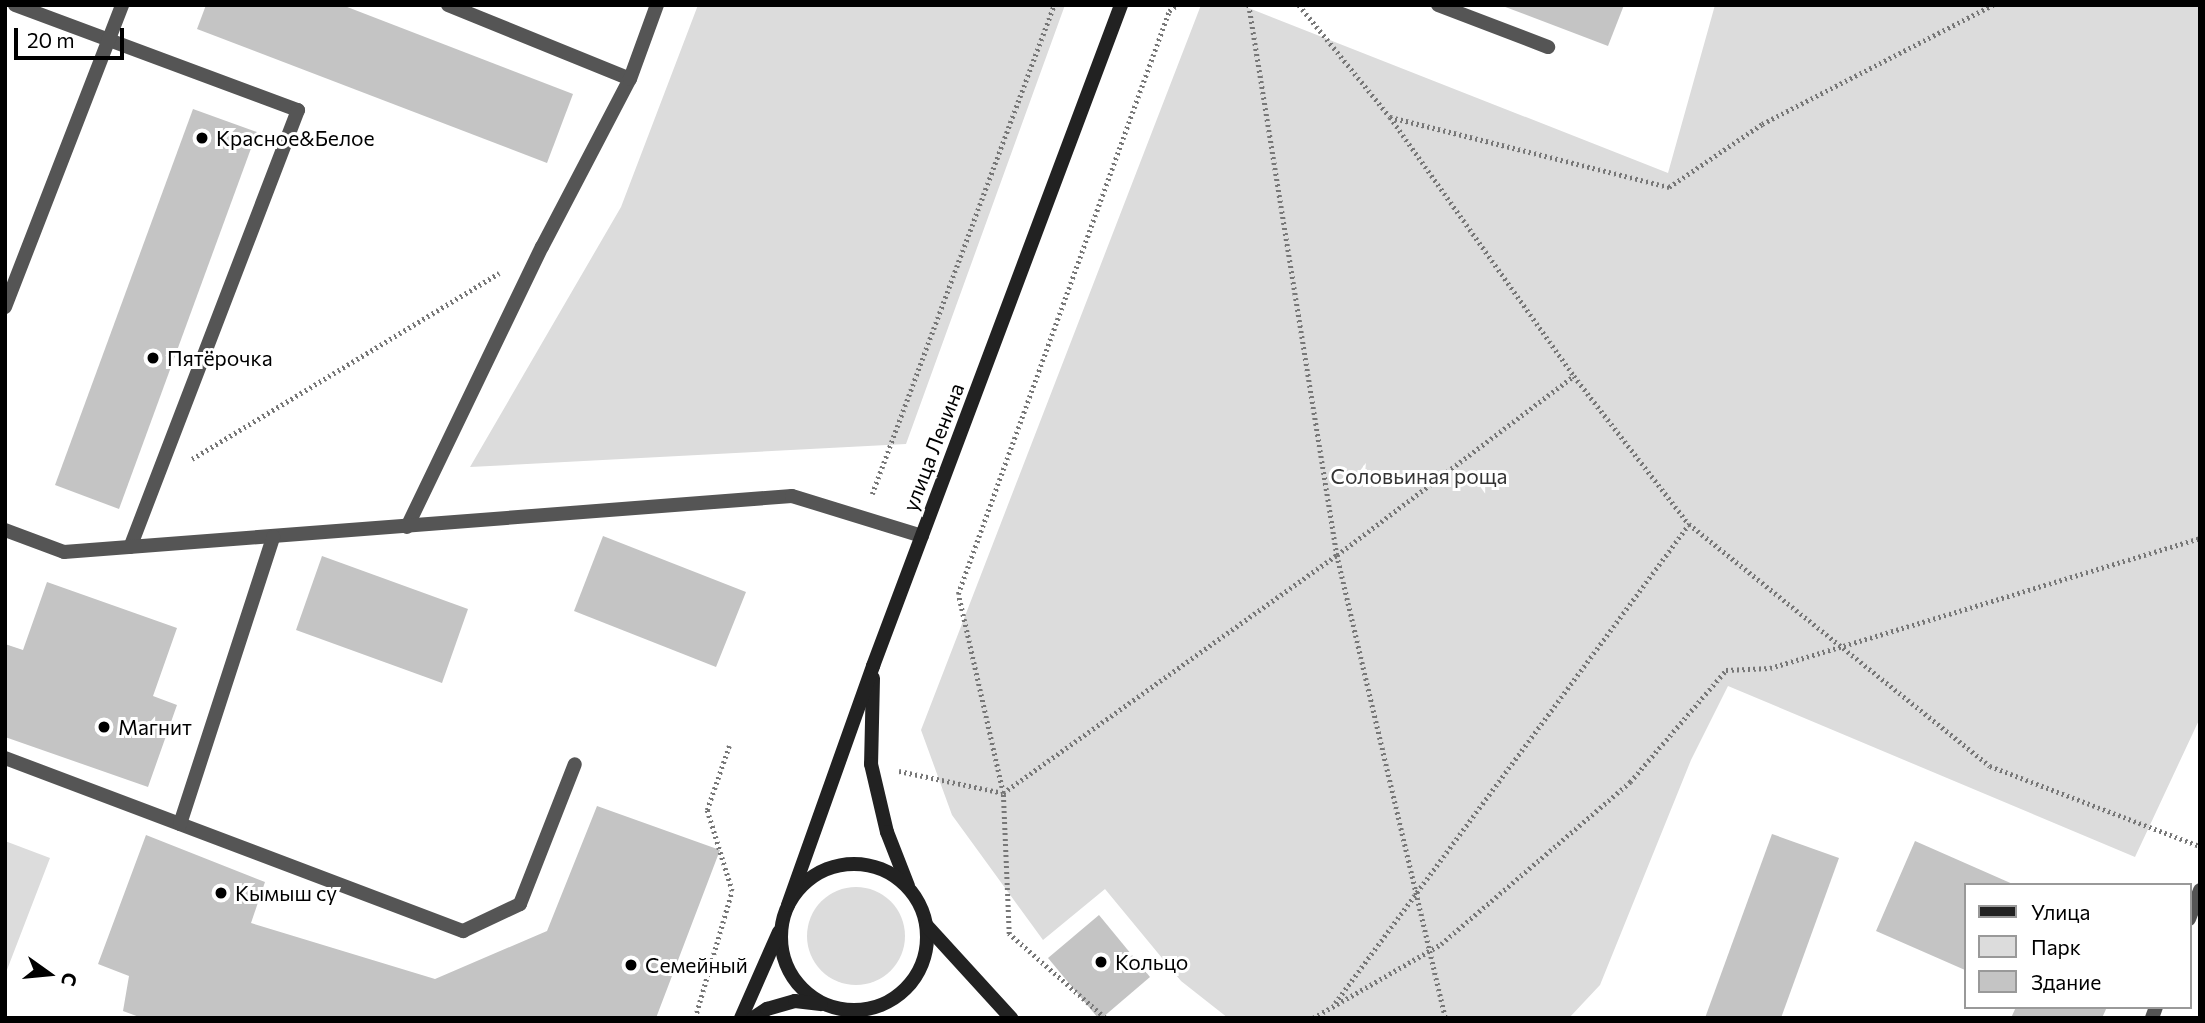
<!DOCTYPE html>
<html>
<head>
<meta charset="utf-8">
<style>
	body { margin:0 }
	#map { position:relative; width:2205px; height:1023px; overflow:hidden; background:#fff; font-family:Commissioner,sans-serif }
	div>[style] { position:absolute }
	.green>* { inset:0; background:#dcdcdc }
	.round { border-radius:50% }
	.building>* { inset:0; background:#c4c4c4 }
	.path>* { height:4.5px; margin-top:-2.25px; transform-origin:0; background:repeating-linear-gradient(90deg,#777 0 2px,transparent 0 5.5px) }
	.lane>* { height:14px; margin:-7px; padding:0 7px; transform-origin:7px; border-radius:7px; background:#555 }
	.street>* { height:14px; margin:-7px; padding:0 7px; transform-origin:7px; border-radius:7px; background:#555 }
	.secondary>* { height:14px; margin:-7px; padding:0 7px; transform-origin:7px; border-radius:7px; background:#222 }
	.secondary>.ring { margin:-7px; padding:0; box-sizing:content-box; background:none; border:14px solid #222; border-radius:50% }
	.dots>* { width:19px; height:19px; translate:-50% -50%; box-sizing:border-box; border:4px solid #fff; border-radius:50% }
	span { translate:-50% -50%; white-space:nowrap; text-align:center; line-height:1.15; -webkit-text-stroke:6px #fff; paint-order:stroke }
	.poi-label { font-size:21px; color:#000 }
	.left { translate:0 -50%; text-align:left }
	.street-label { font-size:21px; color:#000 }
	.park-label { font-size:21px; color:#333 }
	.frame { position:absolute; inset:0; border:7px solid #000; pointer-events:none }
	.legend { position:absolute; left:1964px; top:883px; width:228px; height:126px; box-sizing:border-box; background:#fff; border:2px solid #999; margin:0; padding:9px 12px; list-style:none; font-size:21px; color:#000 }
	.legend li { display:flex; align-items:center; gap:14px; height:35px }
	.legend b { width:35px; border:2px solid #999 }
	.north { position:absolute; left:14px; top:939px; width:70px; height:70px; -webkit-text-stroke:5px #fff; paint-order:stroke; rotate:105deg; font-size:19px; font-weight:700; line-height:28px; text-align:center; color:#000 }
	.north::after { content:''; display:block; margin:auto; width:24px; height:32px; background:#000; clip-path:polygon(50% 0,100% 100%,50% 72%,0 100%) }
	.scale { position:absolute; left:14px; top:28px; width:110px; height:32px; box-sizing:border-box; border:4px solid #000; border-top:0; padding-left:9px; font-size:21px; line-height:24px; white-space:nowrap; color:#000; -webkit-text-stroke:5px #fff; paint-order:stroke }
</style>
</head>
<body>
<div id="map">
	<div class="green">
		<div style="clip-path:polygon(698px 5px,1065px 5px,906px 444px,470px 467px,621px 207px)"></div>
		<div style="clip-path:polygon(1201px 5px,1241px 5px,1668px 173px,1715px 5px,2200px 5px,2200px 718px,2135px 857px,1728px 686px,1691px 760px,1600px 985px,1569px 1018px,1228px 1018px,1181px 981px,1105px 889px,1043px 940px,952px 815px,921px 730px)"></div>
		<div style="clip-path:polygon(5px 841px,50px 858px,5px 975px)"></div>
		<div class="round" style="left:807px;top:887px;width:98px;height:98px"></div>
	</div>
	<div class="building">
		<div style="clip-path:polygon(206px 5px,342px 5px,573px 94px,547px 163px,197px 29px)"></div>
		<div style="clip-path:polygon(1500px 5px,1624px 5px,1608px 46px)"></div>
		<div style="clip-path:polygon(193px 109px,257px 132px,119px 509px,55px 485px)"></div>
		<div style="clip-path:polygon(603px 536px,746px 592px,716px 667px,574px 611px)"></div>
		<div style="clip-path:polygon(322px 556px,468px 609px,442px 683px,296px 630px)"></div>
		<div style="clip-path:polygon(47px 582px,177px 628px,153px 696px,177px 705px,148px 787px,5px 737px,5px 644px,23px 650px)"></div>
		<div style="clip-path:polygon(597px 806px,720px 850px,656px 1018px,142px 1018px,123px 1011px,129px 976px,98px 964px,146px 835px,265px 882px,251px 923px,435px 979px,547px 931px)"></div>
		<div style="clip-path:polygon(1772px 834px,1839px 858px,1781px 1018px,1705px 1018px)"></div>
		<div style="clip-path:polygon(1915px 841px,2015px 885px,1965px 885px,1965px 970px,1876px 931px)"></div>
		<div style="clip-path:polygon(1099px 915px,1150px 977px,1102px 1018px,1098px 1018px,1048px 958px)"></div>
		<div style="clip-path:polygon(2016px 1007px,2107px 1007px,2102px 1018px,2011px 1018px)"></div>
	</div>
	<div class="path">
		<div style="left:1249px;top:5px;width:557px;rotate:80.91deg"></div>
		<div style="left:1337px;top:555px;width:476px;rotate:76.8deg"></div>
		<div style="left:1299px;top:5px;width:144px;rotate:50.9deg"></div>
		<div style="left:1390px;top:117px;width:318px;rotate:54.6deg"></div>
		<div style="left:1574px;top:376px;width:187px;rotate:52.2deg"></div>
		<div style="left:1689px;top:524px;width:386px;rotate:38.8deg"></div>
		<div style="left:1990px;top:766px;width:225px;rotate:20.9deg"></div>
		<div style="left:1390px;top:117px;width:288px;rotate:14.1deg"></div>
		<div style="left:1669px;top:187px;width:112px;rotate:-34.1deg"></div>
		<div style="left:1762px;top:124px;width:260px;rotate:-27.3deg"></div>
		<div style="left:192px;top:459px;width:359px;rotate:-31.2deg"></div>
		<div style="left:872px;top:494px;width:522px;rotate:-69.59deg"></div>
		<div style="left:899px;top:771px;width:106px;rotate:11.9deg"></div>
		<div style="left:1003px;top:793px;width:410px;rotate:-35.5deg"></div>
		<div style="left:1337px;top:555px;width:297px;rotate:-37.1deg"></div>
		<div style="left:1335px;top:1003px;width:596px;rotate:-53.53deg"></div>
		<div style="left:695px;top:1018px;width:132px;rotate:-73.8deg"></div>
		<div style="left:732px;top:891px;width:85px;rotate:-107.2deg"></div>
		<div style="left:707px;top:810px;width:68px;rotate:-71deg"></div>
		<div style="left:1105px;top:1018px;width:128px;rotate:-138.8deg"></div>
		<div style="left:1009px;top:934px;width:141px;rotate:-92.4deg"></div>
		<div style="left:1003px;top:793px;width:204px;rotate:-102.7deg"></div>
		<div style="left:958px;top:594px;width:620px;rotate:-70.1deg"></div>
		<div style="left:1169px;top:11px;width:10px;rotate:-37deg"></div>
		<div style="left:1313px;top:1018px;width:148px;rotate:-30deg"></div>
		<div style="left:1441px;top:944px;width:249px;rotate:-40.6deg"></div>
		<div style="left:1630px;top:782px;width:148px;rotate:-49.4deg"></div>
		<div style="left:1726px;top:670px;width:44px;rotate:-2.6deg"></div>
		<div style="left:1770px;top:668px;width:449px;rotate:-16.8deg"></div>
	</div>
	<div class="lane">
		<div style="left:15px;top:5px;width:302px;rotate:20.4deg"></div>
		<div style="left:298px;top:110px;width:468px;rotate:111deg"></div>
		<div style="left:448px;top:5px;width:196px;rotate:22.1deg"></div>
		<div style="left:1438px;top:5px;width:118px;rotate:20.9deg"></div>
		<div style="left:407px;top:527px;width:311px;rotate:-64.3deg"></div>
		<div style="left:542px;top:247px;width:190px;rotate:-62.4deg"></div>
		<div style="left:630px;top:79px;width:79px;rotate:-70deg"></div>
		<div style="left:5px;top:530px;width:63px;rotate:20.4deg"></div>
		<div style="left:64px;top:552px;width:730px;rotate:-4.4deg"></div>
		<div style="left:792px;top:496px;width:136px;rotate:17.1deg"></div>
		<div style="left:5px;top:758px;width:490px;rotate:20.7deg"></div>
		<div style="left:463px;top:931px;width:63px;rotate:-25.3deg"></div>
		<div style="left:520px;top:904px;width:150px;rotate:-68.6deg"></div>
		<div style="left:180px;top:824px;width:302px;rotate:-72deg"></div>
		<div style="left:2189px;top:919px;width:31px;rotate:-69deg"></div>
		<div style="left:2152px;top:1018px;width:12px;rotate:-70deg"></div>
	</div>
	<div class="street">
		<div style="left:5px;top:307px;width:324px;rotate:-68.8deg"></div>
	</div>
	<div class="secondary">
		<div style="left:873px;top:678px;width:86px;rotate:91.3deg"></div>
		<div style="left:871px;top:764px;width:70px;rotate:76.8deg"></div>
		<div style="left:887px;top:832px;width:58px;rotate:68.7deg"></div>
		<div class="ring" style="left:781px;top:864px;width:132px;height:132px"></div>
		<div style="left:788px;top:905px;width:254px;rotate:-70.4deg"></div>
		<div style="left:873px;top:666px;width:706px;rotate:-69.43deg"></div>
		<div style="left:927px;top:926px;width:125px;rotate:47.6deg"></div>
		<div style="left:741px;top:1018px;width:94px;rotate:-66.2deg"></div>
		<div style="left:753px;top:1018px;width:17px;rotate:-33deg"></div>
		<div style="left:767px;top:1009px;width:29px;rotate:-16deg"></div>
		<div style="left:795px;top:1001px;width:26px;rotate:7deg"></div>
	</div>
	<div class="dots">
		<div style="left:202px;top:138px;background:#000"></div>
		<div style="left:153px;top:358px;background:#000"></div>
		<div style="left:104px;top:727px;background:#000"></div>
		<div style="left:221px;top:893px;background:#000"></div>
		<div style="left:1101px;top:962px;background:#000"></div>
		<div style="left:631px;top:965px;background:#000"></div>
	</div>
	<div class="poi-label">
		<span class="left" style="left:216px;top:138px">Красное&amp;Белое</span>
		<span class="left" style="left:167px;top:358px">Пятёрочка</span>
		<span class="left" style="left:118px;top:727px">Магнит</span>
		<span class="left" style="left:235px;top:893px">Кымыш су</span>
		<span class="left" style="left:1115px;top:962px">Кольцо</span>
		<span class="left" style="left:645px;top:965px">Семейный</span>
	</div>
	<div class="street-label">
		<span style="left:933px;top:447px;rotate:-69deg">улица Ленина</span>
	</div>
	<div class="park-label">
		<span style="left:1419px;top:476px">Соловьиная роща</span>
	</div>
	<div class="frame"></div>
	<ul class="legend">
	<li><b style="height:9px;background:#222"></b>Улица</li>
	<li><b style="height:19px;background:#dcdcdc"></b>Парк</li>
	<li><b style="height:19px;background:#c4c4c4"></b>Здание</li>
	</ul>
	<div class="north">С</div>
	<div class="scale">20 m</div>
</div>
</body>
</html>
